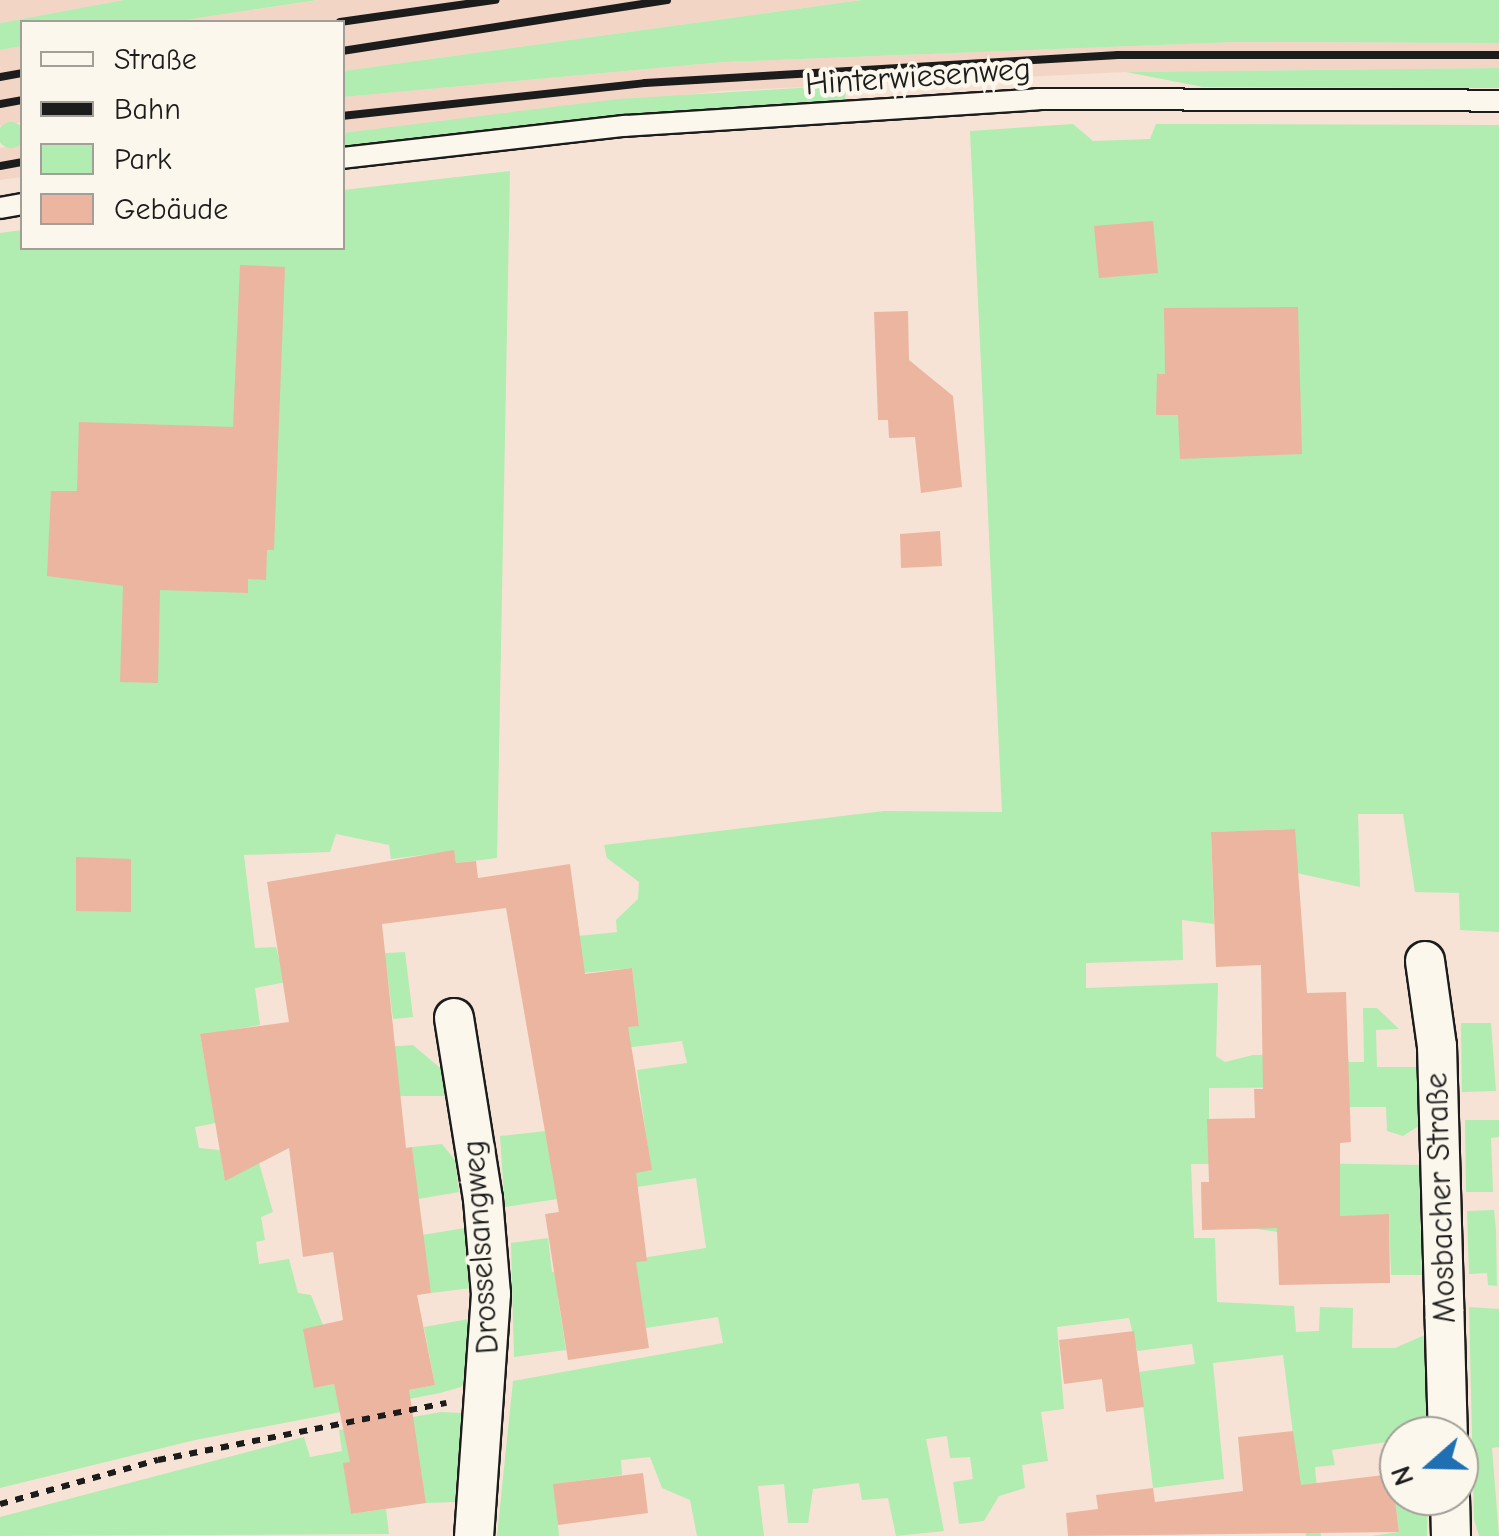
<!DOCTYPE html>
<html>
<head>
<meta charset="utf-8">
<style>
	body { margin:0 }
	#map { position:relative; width:1499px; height:1536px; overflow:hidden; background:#f6e3d5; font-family:"Comic Neue",sans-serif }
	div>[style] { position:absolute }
	.built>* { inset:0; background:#f3d5c5 }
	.green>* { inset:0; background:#b1ecb1 }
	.round { border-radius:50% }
	.building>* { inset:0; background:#ecb5a0 }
	.path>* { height:6px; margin-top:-3px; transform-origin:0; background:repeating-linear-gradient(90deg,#1c1c1c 0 8px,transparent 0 16px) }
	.roads { filter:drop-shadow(2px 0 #1c1c1c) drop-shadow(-2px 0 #1c1c1c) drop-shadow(0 2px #1c1c1c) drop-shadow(0 -2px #1c1c1c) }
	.service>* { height:20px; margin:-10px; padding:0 10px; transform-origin:10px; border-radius:10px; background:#fbf7ec }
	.minor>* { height:38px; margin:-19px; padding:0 19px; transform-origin:19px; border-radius:19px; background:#fbf7ec }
	.rail>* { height:8px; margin:-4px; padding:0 4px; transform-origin:4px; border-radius:4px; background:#1c1c1c }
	span { translate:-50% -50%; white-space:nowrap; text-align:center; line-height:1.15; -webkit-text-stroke:9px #fbf7ec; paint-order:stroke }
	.street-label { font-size:32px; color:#1c1c1c }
	.legend { position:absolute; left:20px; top:20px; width:325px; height:230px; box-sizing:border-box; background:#fbf7ec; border:2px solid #a29f99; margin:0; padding:12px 18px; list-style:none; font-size:30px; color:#1c1c1c }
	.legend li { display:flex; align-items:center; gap:20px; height:50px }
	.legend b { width:50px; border:2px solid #a29f99 }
	.north { position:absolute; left:1379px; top:1416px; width:100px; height:100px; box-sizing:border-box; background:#fbf7ec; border:2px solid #a29f99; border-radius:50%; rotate:250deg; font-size:28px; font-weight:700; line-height:40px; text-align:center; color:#1c1c1c }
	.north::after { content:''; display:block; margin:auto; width:35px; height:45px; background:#1f6fb2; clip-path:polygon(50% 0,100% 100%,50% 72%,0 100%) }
</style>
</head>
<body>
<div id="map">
	<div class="built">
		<div style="clip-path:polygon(0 0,124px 0,0 23px)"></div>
		<div style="clip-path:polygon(319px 0,862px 0,343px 71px,342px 22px,171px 22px)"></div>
		<div style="clip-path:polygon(1238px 42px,1499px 43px,1499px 68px,1126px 72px,721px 91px,343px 133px,342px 97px,723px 62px)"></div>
		<div style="clip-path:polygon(22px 46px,22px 122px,0 126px,0 50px)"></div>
		<div style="clip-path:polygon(22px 144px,22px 177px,0 180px,0 148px)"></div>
	</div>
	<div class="green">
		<div style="clip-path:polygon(124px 0,318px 0,171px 22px,22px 22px,22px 46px,0 50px,0 23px)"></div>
		<div style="clip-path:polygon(862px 0,1499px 0,1499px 43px,1238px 42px,723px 62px,343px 97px,343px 71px)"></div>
		<div style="clip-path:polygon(1499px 68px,1499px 88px,1203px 87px,1126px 72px)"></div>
		<div style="clip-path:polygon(846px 85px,845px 101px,343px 148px,342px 133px,619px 99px)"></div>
		<div class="round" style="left:-2px;top:122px;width:26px;height:26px"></div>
		<div style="clip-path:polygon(1073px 124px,1093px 141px,1150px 139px,1156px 124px,1499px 125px,1499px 932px,1460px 930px,1459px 893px,1415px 892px,1403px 814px,1358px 814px,1360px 887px,1297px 873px,1294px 829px,1211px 832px,1214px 924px,1182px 920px,1183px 960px,1086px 963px,1086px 988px,1218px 983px,1216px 1056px,1225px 1062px,1253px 1055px,1347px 1055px,1349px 1062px,1364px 1062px,1363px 1008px,1377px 1008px,1399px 1029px,1376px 1030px,1377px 1067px,1419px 1067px,1422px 1124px,1403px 1136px,1387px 1131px,1386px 1107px,1349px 1107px,1349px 1087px,1209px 1088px,1209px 1164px,1191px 1164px,1194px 1238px,1215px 1238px,1217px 1302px,1294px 1306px,1296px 1332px,1319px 1331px,1320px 1307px,1353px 1308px,1352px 1348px,1395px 1348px,1427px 1334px,1428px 1436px,1332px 1450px,1335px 1465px,1315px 1467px,1321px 1536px,1306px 1536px,1283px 1355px,1213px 1363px,1224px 1479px,1153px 1488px,1139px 1372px,1195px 1364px,1192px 1344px,1137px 1351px,1129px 1318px,1057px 1327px,1064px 1409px,1041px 1412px,1048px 1461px,1022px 1465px,1025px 1488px,999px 1496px,984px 1521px,959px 1524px,953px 1482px,973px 1479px,970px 1457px,950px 1458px,947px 1436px,926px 1439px,944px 1531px,896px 1536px,888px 1498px,862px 1500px,859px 1483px,813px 1489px,808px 1523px,788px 1523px,784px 1484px,758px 1486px,764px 1536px,697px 1536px,690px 1500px,662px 1488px,650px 1457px,621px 1460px,622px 1475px,554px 1484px,559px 1536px,497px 1536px,513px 1381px,723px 1343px,718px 1317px,646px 1328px,639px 1286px,558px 1298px,566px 1350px,514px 1357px,511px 1243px,548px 1238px,552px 1272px,706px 1248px,696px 1178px,505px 1207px,500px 1136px,546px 1131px,555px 1185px,651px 1170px,637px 1070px,687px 1063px,682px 1041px,600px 1051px,597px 1031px,639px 1025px,632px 968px,573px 974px,569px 937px,617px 932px,616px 920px,638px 899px,639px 882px,607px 858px,604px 845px,884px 811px,1002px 812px,970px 131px)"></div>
		<div style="clip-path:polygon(510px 171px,497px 858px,456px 863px,454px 851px,391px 859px,389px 845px,336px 834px,330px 852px,244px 855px,255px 948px,276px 947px,279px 959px,405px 952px,413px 1017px,393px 1019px,386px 963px,255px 988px,260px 1025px,200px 1035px,216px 1123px,195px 1127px,199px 1148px,220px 1150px,224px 1176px,259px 1163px,273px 1212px,261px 1217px,265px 1240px,256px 1242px,259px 1264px,289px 1259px,298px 1293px,311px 1295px,323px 1325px,314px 1388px,334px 1384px,339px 1404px,435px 1385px,424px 1327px,469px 1319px,468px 1376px,461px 1387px,440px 1393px,195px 1440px,0 1488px,0 233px,22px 230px,22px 248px,342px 248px,343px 190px)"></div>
		<div style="clip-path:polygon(1461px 1023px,1491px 1023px,1496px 1091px,1462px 1092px)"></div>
		<div style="clip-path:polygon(413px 1045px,445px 1072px,445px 1096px,399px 1096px,315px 1052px)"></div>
		<div style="clip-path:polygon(1499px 1120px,1499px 1137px,1491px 1138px,1493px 1192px,1466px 1192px,1465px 1120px)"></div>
		<div style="clip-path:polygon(442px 1144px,455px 1160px,459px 1192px,418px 1199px,412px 1147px)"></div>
		<div style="clip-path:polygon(1298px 1163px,1419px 1165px,1422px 1275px,1391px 1275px,1389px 1215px,1340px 1216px,1339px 1189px,1278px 1232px,1250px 1228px)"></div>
		<div style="clip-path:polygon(1494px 1210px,1496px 1230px,1497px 1286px,1488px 1285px,1487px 1273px,1469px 1274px,1467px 1211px)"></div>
		<div style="clip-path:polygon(465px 1228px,471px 1288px,431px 1293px,422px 1235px)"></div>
		<div style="clip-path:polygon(1469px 1307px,1499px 1309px,1499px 1447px,1492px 1448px,1499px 1536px,1479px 1536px,1474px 1519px)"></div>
		<div style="clip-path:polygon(441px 1412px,462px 1413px,455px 1502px,426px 1503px,418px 1452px,344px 1464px,351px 1514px,386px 1509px,389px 1534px,0 1536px,0 1517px,304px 1437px,310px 1457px,342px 1451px,339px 1430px)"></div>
		<div style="clip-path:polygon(1399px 1473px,1399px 1496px,1428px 1496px,1427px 1536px,1371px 1536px,1399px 1532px,1392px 1474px)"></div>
	</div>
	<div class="building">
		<div style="clip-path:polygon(1153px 221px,1158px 273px,1099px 278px,1094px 226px)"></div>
		<div style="clip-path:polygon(240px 265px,285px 267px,274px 550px,267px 550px,266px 580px,248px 579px,248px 593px,160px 590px,158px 683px,120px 682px,123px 586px,47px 576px,51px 491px,77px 491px,79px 422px,233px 427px)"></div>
		<div style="clip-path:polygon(1298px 307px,1302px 454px,1180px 459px,1178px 415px,1156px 415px,1157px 374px,1165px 374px,1164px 308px)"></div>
		<div style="clip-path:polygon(908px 311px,909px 360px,953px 396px,962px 487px,921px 493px,915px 437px,889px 438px,888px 420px,878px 420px,874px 312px)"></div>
		<div style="clip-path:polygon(940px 531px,942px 566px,901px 568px,900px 534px)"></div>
		<div style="clip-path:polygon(1295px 829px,1307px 993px,1346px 992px,1351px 1142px,1340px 1143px,1340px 1216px,1389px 1214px,1390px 1283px,1279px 1285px,1277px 1228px,1202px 1230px,1201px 1182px,1209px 1182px,1207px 1119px,1255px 1118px,1254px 1089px,1263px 1089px,1261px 965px,1216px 967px,1211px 832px)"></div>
		<div style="clip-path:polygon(454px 850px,456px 863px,476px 861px,478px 878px,570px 864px,585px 974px,632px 968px,639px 1026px,628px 1027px,652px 1170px,636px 1173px,647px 1261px,636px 1262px,649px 1348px,568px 1360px,545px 1214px,559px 1212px,506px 908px,382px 924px,406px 1148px,412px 1147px,431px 1293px,417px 1295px,435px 1385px,409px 1390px,426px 1503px,351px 1514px,343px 1463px,350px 1462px,334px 1384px,314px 1388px,303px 1329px,343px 1320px,333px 1252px,303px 1257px,289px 1148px,225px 1181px,200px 1034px,289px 1022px,267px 882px)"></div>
		<div style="clip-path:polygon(76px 857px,131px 859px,131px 912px,76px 911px)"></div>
		<div style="clip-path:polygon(1134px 1331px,1144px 1407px,1106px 1412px,1102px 1379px,1064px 1384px,1059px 1340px)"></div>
		<div style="clip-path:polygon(1293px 1431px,1301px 1485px,1392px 1474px,1399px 1532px,1068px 1536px,1066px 1513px,1098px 1509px,1096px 1495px,1153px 1488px,1155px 1502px,1243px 1491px,1238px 1437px)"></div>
		<div style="clip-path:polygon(643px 1473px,648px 1513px,558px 1525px,553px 1484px)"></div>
	</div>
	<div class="path">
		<div style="left:0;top:1504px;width:164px;rotate:-15.6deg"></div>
		<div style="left:158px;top:1460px;width:294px;rotate:-11.2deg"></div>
	</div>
	<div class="roads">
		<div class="service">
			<div style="left:342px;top:158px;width:285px;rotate:-6.5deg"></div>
			<div style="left:625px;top:126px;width:413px;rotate:-3.7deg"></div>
			<div style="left:1037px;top:99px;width:462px;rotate:0.2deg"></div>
			<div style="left:0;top:208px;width:22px;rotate:-10deg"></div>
		</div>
		<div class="minor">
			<div style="left:1425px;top:961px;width:86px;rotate:82deg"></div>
			<div style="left:1437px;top:1046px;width:390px;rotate:88.4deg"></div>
			<div style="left:454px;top:1018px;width:183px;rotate:80.9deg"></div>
			<div style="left:483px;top:1199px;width:95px;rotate:85.2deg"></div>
			<div style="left:491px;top:1294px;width:243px;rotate:94deg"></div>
			<div style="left:1450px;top:1496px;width:40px;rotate:88.6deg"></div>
		</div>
	</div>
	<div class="rail">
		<div style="left:340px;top:22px;width:157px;rotate:-8.1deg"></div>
		<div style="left:342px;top:51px;width:329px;rotate:-8.9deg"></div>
		<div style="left:0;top:77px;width:22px;rotate:-10deg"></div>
		<div style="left:0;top:104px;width:22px;rotate:-10deg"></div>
		<div style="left:342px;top:116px;width:305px;rotate:-6.2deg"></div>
		<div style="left:645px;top:83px;width:474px;rotate:-3.4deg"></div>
		<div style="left:1118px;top:55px;width:381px"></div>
		<div style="left:0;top:166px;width:22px;rotate:-10deg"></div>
	</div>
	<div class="street-label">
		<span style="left:918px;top:77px;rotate:-4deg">Hinterwiesenweg</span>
		<span style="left:1441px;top:1198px;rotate:-92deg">Mosbacher Straße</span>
		<span style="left:481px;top:1247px;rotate:-94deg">Drosselsangweg</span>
	</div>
	<ul class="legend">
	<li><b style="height:12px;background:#fbf7ec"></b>Straße</li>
	<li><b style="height:12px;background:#1c1c1c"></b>Bahn</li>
	<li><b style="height:28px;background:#b1ecb1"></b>Park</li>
	<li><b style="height:28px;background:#ecb5a0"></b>Gebäude</li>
	</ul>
	<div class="north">N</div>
</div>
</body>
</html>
